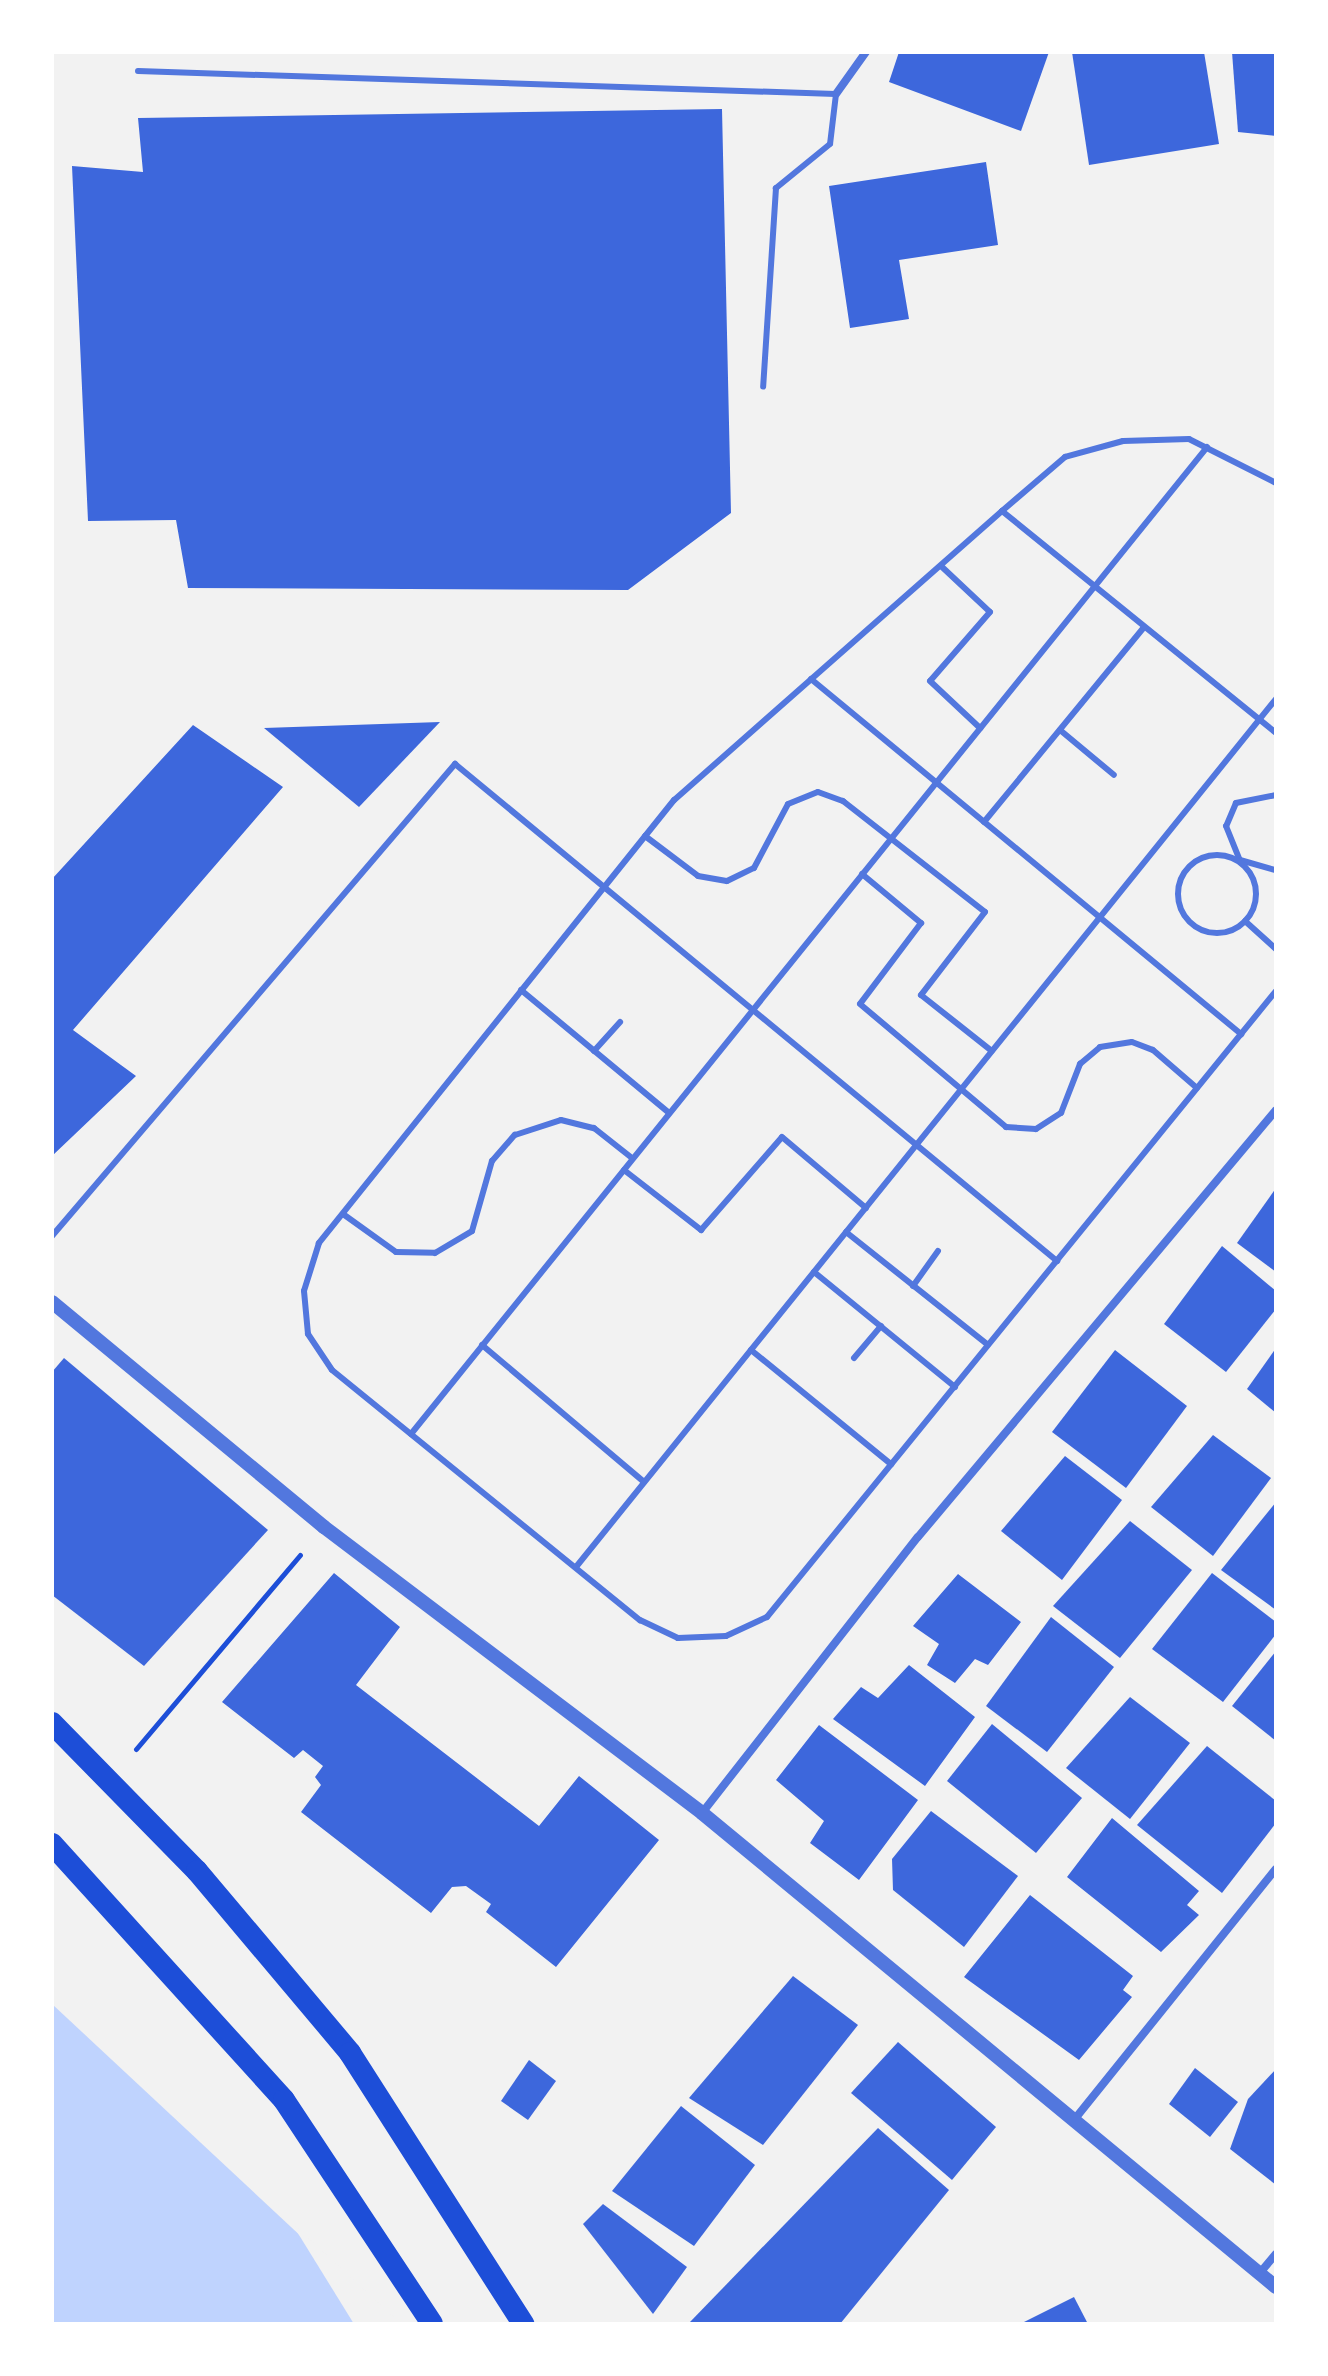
<!DOCTYPE html>
<html>
<head>
<meta charset="utf-8">
<style>
	body { margin:0 }
	#map { position:relative; width:1328px; height:2376px; overflow:hidden; background:#f2f2f2; font-family:Georgia,serif }
	div>[style] { position:absolute }
	.water>* { inset:0; background:#bfd3fe }
	.pier>* { inset:0; background:#f2f2f2 }
	.building>* { inset:0; background:#3d67dc }
	.path>* { height:5px; margin:-2.5px; padding:0 2.5px; transform-origin:2.5px; border-radius:2.5px; background:#1d4ed8 }
	.service>* { height:6px; margin:-3px; padding:0 3px; transform-origin:3px; border-radius:3px; background:#5277de }
	.service>.ring { margin:-3px; padding:0; box-sizing:content-box; background:none; border:6px solid #5277de; border-radius:50% }
	.minor>* { height:8px; margin:-4px; padding:0 4px; transform-origin:4px; border-radius:4px; background:#5277de }
	.tertiary>* { height:14px; margin:-7px; padding:0 7px; transform-origin:7px; border-radius:7px; background:#5277de }
	.trunk>* { height:22px; margin:-11px; padding:0 11px; transform-origin:11px; border-radius:11px; background:#1d4ed8 }
	span { translate:-50% -50%; white-space:nowrap; text-align:center; line-height:1.15; -webkit-text-stroke:6px #fff; paint-order:stroke }
	.frame { position:absolute; inset:0; border:54px solid #fff; pointer-events:none }
</style>
</head>
<body>
<div id="map">
	<div class="water">
		<div style="clip-path:polygon(52px 2004px,395px 2324px,52px 2324px)"></div>
	</div>
	<div class="pier">
		<div style="clip-path:polygon(291px 2222px,398px 2321px,399px 2324px,354px 2324px)"></div>
	</div>
	<div class="building">
		<div style="clip-path:polygon(899px 52px,1049px 52px,1021px 131px,889px 82px)"></div>
		<div style="clip-path:polygon(1072px 52px,1204px 52px,1219px 144px,1089px 165px)"></div>
		<div style="clip-path:polygon(1232px 52px,1276px 52px,1276px 136px,1238px 132px)"></div>
		<div style="clip-path:polygon(722px 109px,731px 513px,628px 590px,188px 588px,176px 520px,88px 521px,72px 166px,143px 172px,138px 118px)"></div>
		<div style="clip-path:polygon(986px 162px,998px 245px,899px 260px,909px 319px,850px 328px,829px 186px)"></div>
		<div style="clip-path:polygon(440px 722px,359px 807px,264px 728px)"></div>
		<div style="clip-path:polygon(193px 725px,283px 787px,73px 1030px,136px 1076px,52px 1156px,52px 879px)"></div>
		<div style="clip-path:polygon(1276px 1188px,1276px 1272px,1237px 1243px)"></div>
		<div style="clip-path:polygon(1222px 1246px,1276px 1291px,1276px 1309px,1226px 1372px,1164px 1324px)"></div>
		<div style="clip-path:polygon(1276px 1348px,1276px 1413px,1247px 1389px)"></div>
		<div style="clip-path:polygon(1115px 1350px,1187px 1406px,1126px 1488px,1052px 1432px)"></div>
		<div style="clip-path:polygon(64px 1358px,268px 1530px,144px 1666px,52px 1595px,52px 1372px)"></div>
		<div style="clip-path:polygon(1213px 1435px,1271px 1478px,1213px 1556px,1151px 1507px)"></div>
		<div style="clip-path:polygon(1065px 1456px,1122px 1500px,1062px 1580px,1001px 1531px)"></div>
		<div style="clip-path:polygon(1276px 1502px,1276px 1610px,1221px 1570px)"></div>
		<div style="clip-path:polygon(1130px 1521px,1192px 1570px,1120px 1658px,1053px 1606px)"></div>
		<div style="clip-path:polygon(334px 1573px,400px 1627px,356px 1685px,539px 1826px,579px 1776px,659px 1840px,556px 1967px,486px 1912px,491px 1904px,466px 1886px,452px 1887px,431px 1913px,301px 1812px,321px 1785px,315px 1777px,323px 1766px,303px 1750px,294px 1758px,222px 1702px)"></div>
		<div style="clip-path:polygon(1212px 1573px,1276px 1622px,1276px 1634px,1223px 1702px,1152px 1649px)"></div>
		<div style="clip-path:polygon(958px 1574px,1021px 1622px,988px 1665px,975px 1659px,955px 1683px,927px 1665px,939px 1644px,913px 1626px)"></div>
		<div style="clip-path:polygon(1051px 1617px,1114px 1667px,1047px 1752px,986px 1706px)"></div>
		<div style="clip-path:polygon(1276px 1651px,1276px 1741px,1232px 1706px)"></div>
		<div style="clip-path:polygon(909px 1665px,975px 1717px,925px 1786px,833px 1719px,861px 1687px,878px 1698px)"></div>
		<div style="clip-path:polygon(1130px 1697px,1190px 1743px,1130px 1819px,1066px 1768px)"></div>
		<div style="clip-path:polygon(992px 1724px,1082px 1798px,1036px 1853px,947px 1781px)"></div>
		<div style="clip-path:polygon(819px 1725px,918px 1800px,859px 1880px,810px 1843px,824px 1821px,776px 1780px)"></div>
		<div style="clip-path:polygon(1207px 1746px,1276px 1801px,1276px 1823px,1222px 1893px,1137px 1825px)"></div>
		<div style="clip-path:polygon(931px 1811px,1018px 1876px,964px 1947px,893px 1890px,892px 1859px)"></div>
		<div style="clip-path:polygon(1112px 1818px,1199px 1891px,1187px 1905px,1199px 1915px,1161px 1952px,1067px 1877px)"></div>
		<div style="clip-path:polygon(1030px 1895px,1133px 1976px,1123px 1990px,1132px 1997px,1079px 2060px,964px 1977px)"></div>
		<div style="clip-path:polygon(793px 1976px,858px 2025px,763px 2145px,689px 2098px)"></div>
		<div style="clip-path:polygon(898px 2042px,996px 2127px,952px 2180px,851px 2093px)"></div>
		<div style="clip-path:polygon(529px 2060px,556px 2081px,528px 2120px,501px 2101px)"></div>
		<div style="clip-path:polygon(1195px 2068px,1238px 2102px,1210px 2137px,1169px 2104px)"></div>
		<div style="clip-path:polygon(1276px 2069px,1276px 2185px,1230px 2149px,1248px 2099px)"></div>
		<div style="clip-path:polygon(681px 2106px,755px 2165px,694px 2246px,612px 2191px)"></div>
		<div style="clip-path:polygon(878px 2128px,949px 2190px,840px 2324px,689px 2323px)"></div>
		<div style="clip-path:polygon(603px 2204px,687px 2267px,653px 2314px,583px 2224px)"></div>
		<div style="clip-path:polygon(1074px 2297px,1088px 2324px,1020px 2324px)"></div>
	</div>
	<div class="path">
		<div style="left:136px;top:1749px;width:254px;rotate:-49.8deg"></div>
	</div>
	<div class="service">
		<div style="left:138px;top:71px;width:698px;rotate:1.89deg"></div>
		<div style="left:836px;top:94px;width:50px;rotate:96.8deg"></div>
		<div style="left:830px;top:144px;width:70px;rotate:140.8deg"></div>
		<div style="left:776px;top:188px;width:199px;rotate:93.7deg"></div>
		<div style="left:1276px;top:483px;width:97px;rotate:-153.2deg"></div>
		<div style="left:1189px;top:439px;width:66px;rotate:178.3deg"></div>
		<div style="left:1123px;top:441px;width:60px;rotate:164.6deg"></div>
		<div style="left:1065px;top:457px;width:83px;rotate:139.4deg"></div>
		<div style="left:1002px;top:511px;width:437px;rotate:138.6deg"></div>
		<div style="left:674px;top:800px;width:568px;rotate:128.71deg"></div>
		<div style="left:319px;top:1243px;width:50px;rotate:107.4deg"></div>
		<div style="left:304px;top:1291px;width:43px;rotate:84.7deg"></div>
		<div style="left:308px;top:1334px;width:43px;rotate:56.3deg"></div>
		<div style="left:332px;top:1370px;width:397px;rotate:39.1deg"></div>
		<div style="left:640px;top:1620px;width:42px;rotate:25.3deg"></div>
		<div style="left:678px;top:1638px;width:48px;rotate:-2.4deg"></div>
		<div style="left:726px;top:1636px;width:45px;rotate:-24.9deg"></div>
		<div style="left:767px;top:1617px;width:807px;rotate:-50.89deg"></div>
		<div style="left:1002px;top:511px;width:353px;rotate:39deg"></div>
		<div style="left:941px;top:566px;width:67px;rotate:43.2deg"></div>
		<div style="left:990px;top:612px;width:91px;rotate:131deg"></div>
		<div style="left:930px;top:681px;width:69px;rotate:43.2deg"></div>
		<div style="left:811px;top:679px;width:558px;rotate:39.54deg"></div>
		<div style="left:1060px;top:730px;width:70px;rotate:39.8deg"></div>
		<div style="left:1276px;top:795px;width:41px;rotate:168.7deg"></div>
		<div style="left:1236px;top:803px;width:25px;rotate:113deg"></div>
		<div style="left:1226px;top:826px;width:37px;rotate:68deg"></div>
		<div style="left:1240px;top:860px;width:37px;rotate:16deg"></div>
		<div style="left:984px;top:822px;width:252px;rotate:-50.6deg"></div>
		<div style="left:645px;top:836px;width:66px;rotate:37deg"></div>
		<div style="left:698px;top:876px;width:29px;rotate:10deg"></div>
		<div style="left:727px;top:881px;width:30px;rotate:-26deg"></div>
		<div style="left:754px;top:868px;width:72px;rotate:-62deg"></div>
		<div style="left:788px;top:804px;width:32px;rotate:-22deg"></div>
		<div style="left:818px;top:792px;width:27px;rotate:20deg"></div>
		<div style="left:843px;top:801px;width:180px;rotate:38deg"></div>
		<div style="left:985px;top:912px;width:105px;rotate:127.6deg"></div>
		<div style="left:921px;top:995px;width:90px;rotate:38.3deg"></div>
		<div class="ring" style="left:1178px;top:855px;width:72px;height:72px"></div>
		<div style="left:862px;top:874px;width:77px;rotate:39.7deg"></div>
		<div style="left:921px;top:923px;width:101px;rotate:127deg"></div>
		<div style="left:860px;top:1004px;width:191px;rotate:40.1deg"></div>
		<div style="left:1006px;top:1127px;width:30px;rotate:4deg"></div>
		<div style="left:1036px;top:1129px;width:30px;rotate:-33deg"></div>
		<div style="left:1061px;top:1113px;width:53px;rotate:-68.8deg"></div>
		<div style="left:1080px;top:1064px;width:26px;rotate:-40deg"></div>
		<div style="left:1100px;top:1047px;width:32px;rotate:-9deg"></div>
		<div style="left:1132px;top:1042px;width:22px;rotate:21deg"></div>
		<div style="left:1153px;top:1050px;width:58px;rotate:40.8deg"></div>
		<div style="left:1245px;top:921px;width:42px;rotate:42.1deg"></div>
		<div style="left:521px;top:990px;width:192px;rotate:39.7deg"></div>
		<div style="left:594px;top:1051px;width:39px;rotate:-48deg"></div>
		<div style="left:624px;top:1170px;width:98px;rotate:37.9deg"></div>
		<div style="left:701px;top:1230px;width:123px;rotate:-48.9deg"></div>
		<div style="left:782px;top:1137px;width:110px;rotate:40.2deg"></div>
		<div style="left:343px;top:1214px;width:65px;rotate:35.6deg"></div>
		<div style="left:396px;top:1252px;width:39px;rotate:1deg"></div>
		<div style="left:435px;top:1253px;width:43px;rotate:-30.7deg"></div>
		<div style="left:472px;top:1231px;width:73px;rotate:-74.1deg"></div>
		<div style="left:492px;top:1161px;width:35px;rotate:-49deg"></div>
		<div style="left:515px;top:1135px;width:48px;rotate:-18.1deg"></div>
		<div style="left:561px;top:1120px;width:34px;rotate:14deg"></div>
		<div style="left:594px;top:1128px;width:48px;rotate:38.3deg"></div>
		<div style="left:846px;top:1232px;width:181px;rotate:38.5deg"></div>
		<div style="left:52px;top:1236px;width:621px;rotate:-49.51deg"></div>
		<div style="left:455px;top:764px;width:781px;rotate:39.54deg"></div>
		<div style="left:814px;top:1272px;width:182px;rotate:39.2deg"></div>
		<div style="left:913px;top:1286px;width:43px;rotate:-54.5deg"></div>
		<div style="left:482px;top:1345px;width:212px;rotate:40.2deg"></div>
		<div style="left:751px;top:1350px;width:181px;rotate:39.2deg"></div>
		<div style="left:854px;top:1358px;width:42px;rotate:-49.8deg"></div>
		<div style="left:411px;top:1434px;width:1268px;rotate:-51.11deg"></div>
		<div style="left:576px;top:1567px;width:1115px;rotate:-51.12deg"></div>
	</div>
	<div class="minor">
		<div style="left:836px;top:94px;width:52px;rotate:-54.5deg"></div>
		<div style="left:702px;top:1813px;width:350px;rotate:-52deg"></div>
		<div style="left:918px;top:1537px;width:557px;rotate:-50.02deg"></div>
		<div style="left:1074px;top:2120px;width:322px;rotate:-51.2deg"></div>
		<div style="left:1259px;top:2274px;width:26px;rotate:-50deg"></div>
	</div>
	<div class="tertiary">
		<div style="left:52px;top:1302px;width:353px;rotate:39.6deg"></div>
		<div style="left:324px;top:1527px;width:474px;rotate:37.1deg"></div>
		<div style="left:702px;top:1813px;width:744px;rotate:39.55deg"></div>
	</div>
	<div class="trunk">
		<div style="left:52px;top:1723px;width:207px;rotate:45.6deg"></div>
		<div style="left:197px;top:1871px;width:238px;rotate:49.9deg"></div>
		<div style="left:350px;top:2053px;width:322px;rotate:57.4deg"></div>
		<div style="left:52px;top:1844px;width:345px;rotate:47.8deg"></div>
		<div style="left:284px;top:2100px;width:268px;rotate:56.5deg"></div>
	</div>
	<div class="frame"></div>
</div>
</body>
</html>
